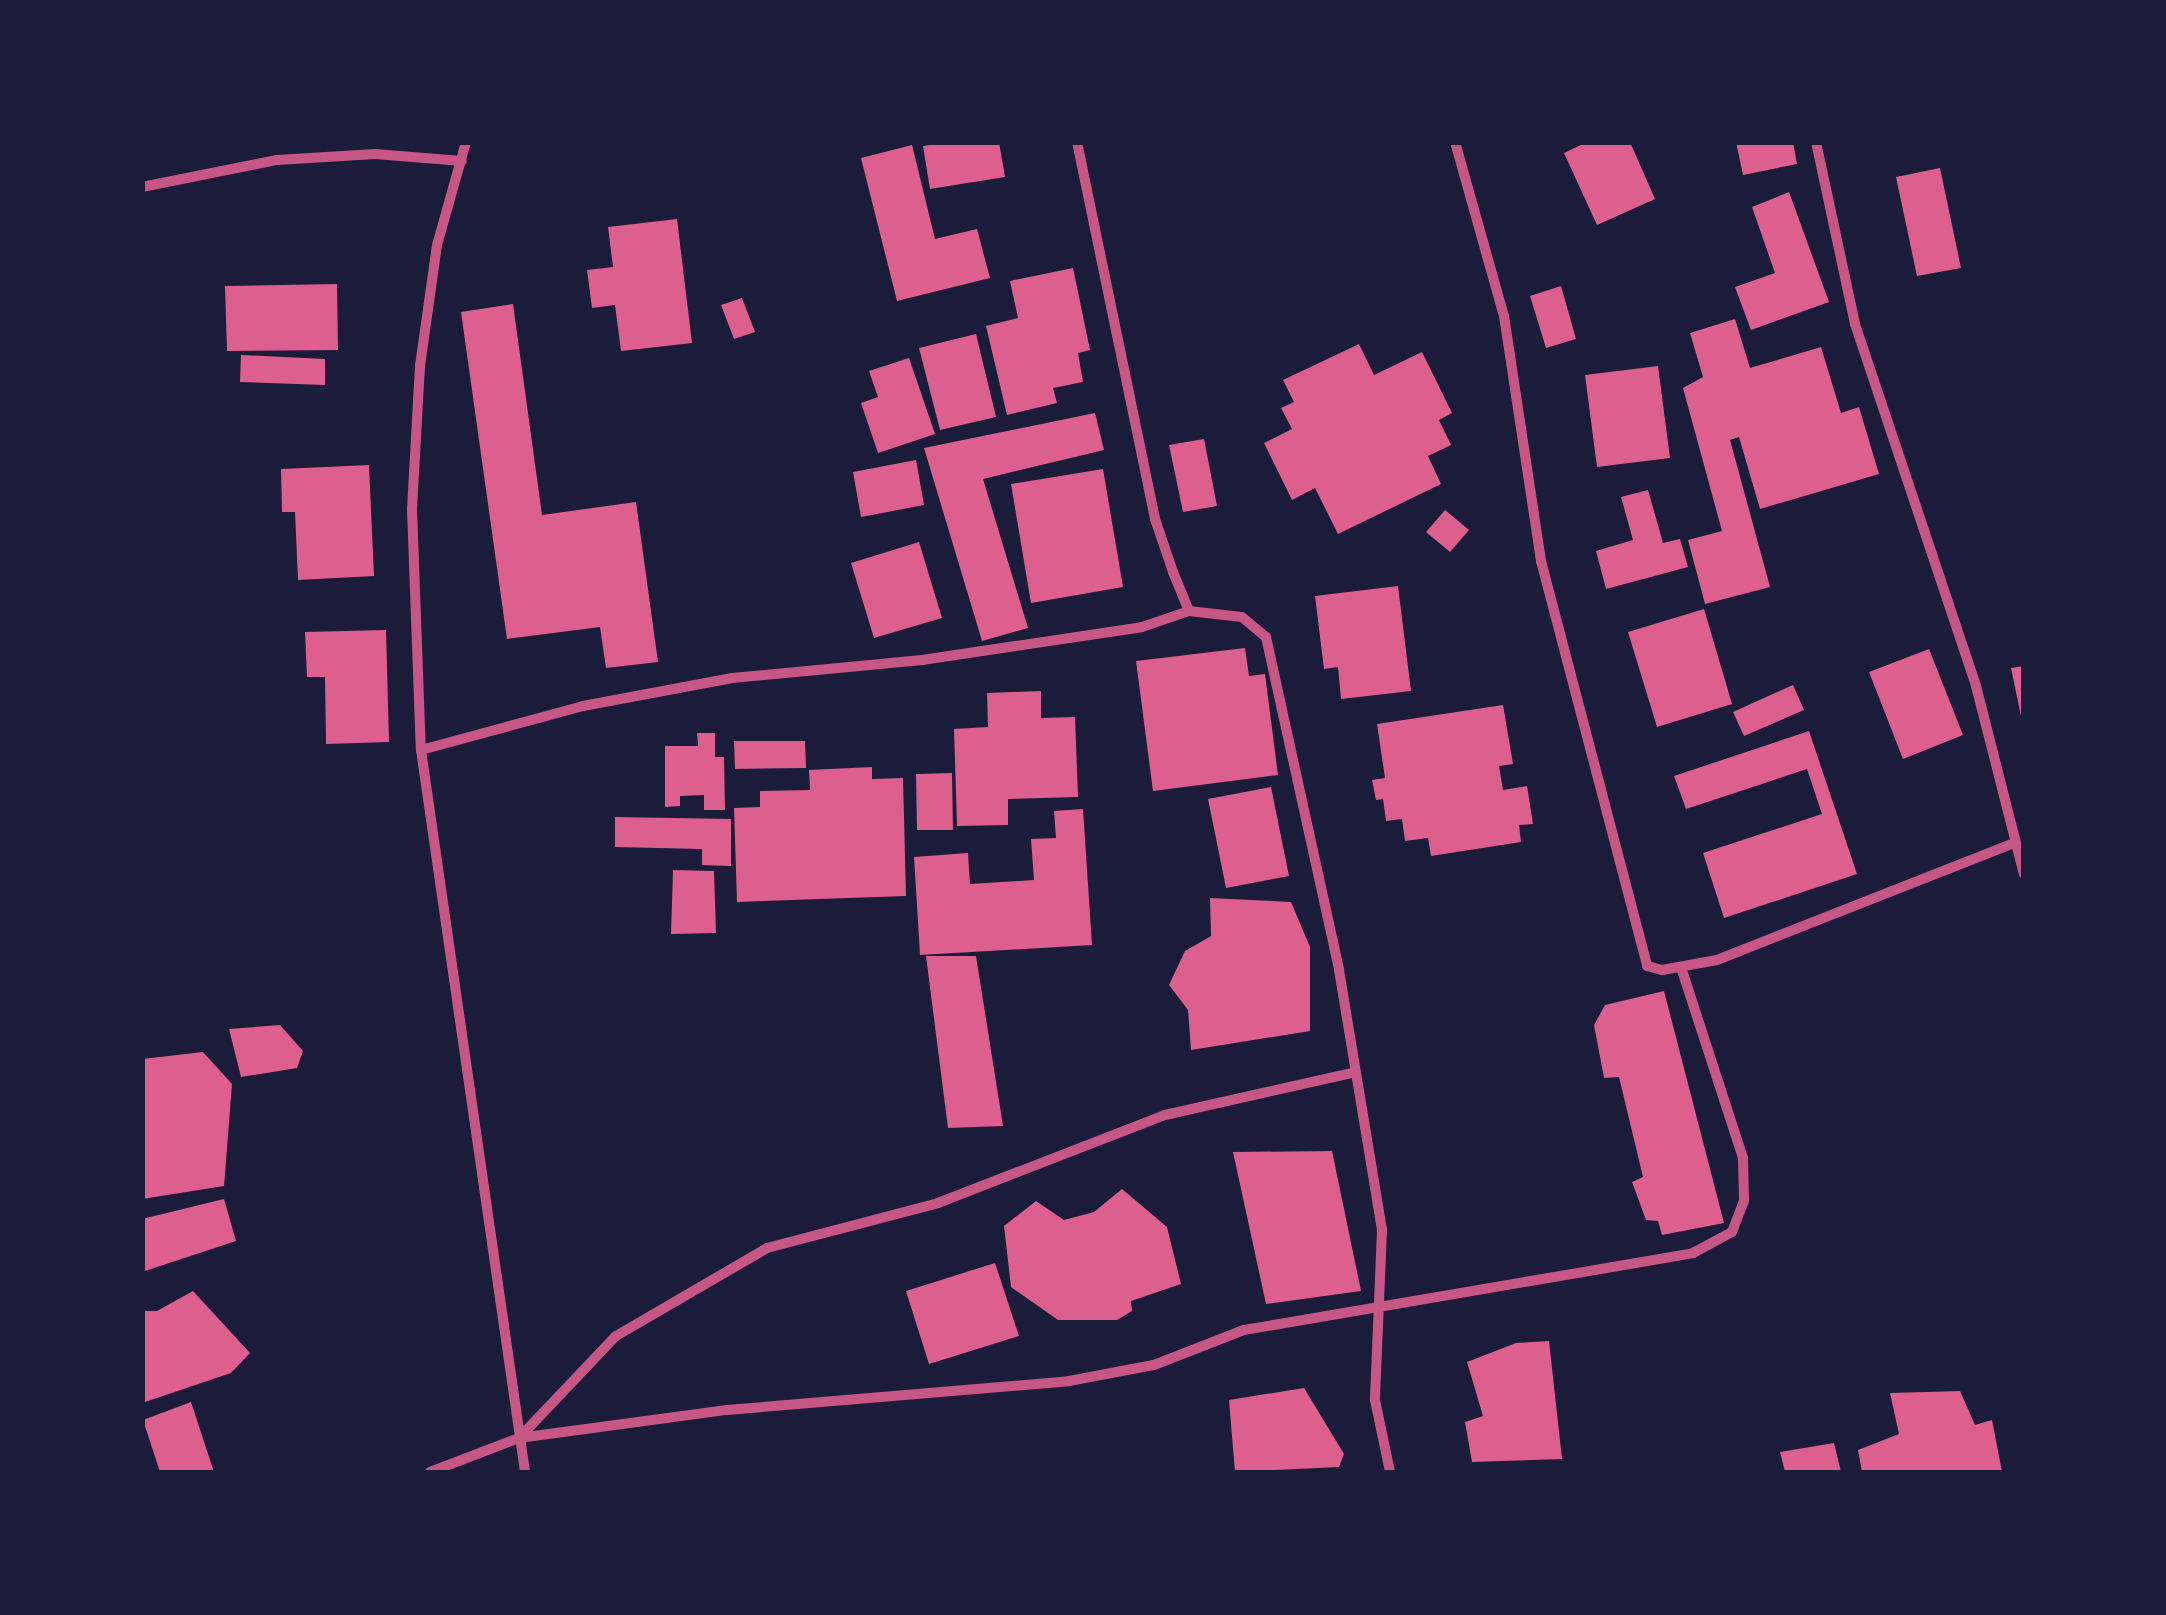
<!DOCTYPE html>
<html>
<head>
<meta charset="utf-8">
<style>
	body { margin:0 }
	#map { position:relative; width:2166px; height:1615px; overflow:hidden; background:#1b1b3a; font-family:Inter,sans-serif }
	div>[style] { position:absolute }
	.building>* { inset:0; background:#dd5f8e }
	.minor>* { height:10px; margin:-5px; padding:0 5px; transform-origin:5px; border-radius:5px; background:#c65784 }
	span { translate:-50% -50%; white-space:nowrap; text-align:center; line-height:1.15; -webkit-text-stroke:10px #1b1b3a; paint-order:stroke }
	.frame { position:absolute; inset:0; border:145px solid #1b1b3a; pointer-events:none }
</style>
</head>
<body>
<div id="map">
	<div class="building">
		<div style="clip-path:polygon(949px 142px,999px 142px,1005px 177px,930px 189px,923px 146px)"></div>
		<div style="clip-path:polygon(1587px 142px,1630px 142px,1655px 199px,1597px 225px,1564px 153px)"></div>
		<div style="clip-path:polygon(1736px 142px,1793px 142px,1797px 164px,1743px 175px)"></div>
		<div style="clip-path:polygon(912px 145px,935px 239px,977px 229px,990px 278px,897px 301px,861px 158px)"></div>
		<div style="clip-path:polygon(1940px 168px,1961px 268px,1917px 276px,1896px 177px)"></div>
		<div style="clip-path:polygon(1789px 192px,1829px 302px,1751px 330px,1735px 287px,1775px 273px,1752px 207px)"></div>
		<div style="clip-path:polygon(677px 219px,692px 343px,621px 351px,615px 305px,592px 308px,587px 270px,613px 267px,608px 227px)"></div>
		<div style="clip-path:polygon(1073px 268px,1090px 350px,1078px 353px,1083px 382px,1053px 388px,1057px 403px,1007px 415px,986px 326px,1018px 318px,1010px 281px)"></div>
		<div style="clip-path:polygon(337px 284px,338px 350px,227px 351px,225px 286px)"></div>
		<div style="clip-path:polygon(1561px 286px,1576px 339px,1546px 348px,1530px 296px)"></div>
		<div style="clip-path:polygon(742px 298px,755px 332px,734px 339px,721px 305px)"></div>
		<div style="clip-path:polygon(513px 304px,542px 515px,636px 502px,658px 662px,606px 668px,600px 627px,507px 639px,461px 312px)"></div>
		<div style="clip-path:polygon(1735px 319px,1750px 368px,1821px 347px,1841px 413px,1859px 407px,1879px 474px,1760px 509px,1739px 437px,1730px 440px,1770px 587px,1705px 604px,1688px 540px,1722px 531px,1683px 388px,1703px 377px,1690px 333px)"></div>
		<div style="clip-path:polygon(976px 334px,996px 417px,940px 430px,919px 348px)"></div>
		<div style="clip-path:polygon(1359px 344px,1374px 375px,1422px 352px,1452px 413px,1439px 420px,1451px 445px,1428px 456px,1441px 484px,1338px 534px,1315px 488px,1292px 500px,1264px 443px,1292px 429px,1281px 408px,1294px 402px,1283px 380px)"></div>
		<div style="clip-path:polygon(241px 355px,325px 359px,325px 385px,240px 382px)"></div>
		<div style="clip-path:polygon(909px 358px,935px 434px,878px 453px,861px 403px,878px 397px,869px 371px)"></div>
		<div style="clip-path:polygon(1658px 366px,1670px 458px,1597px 467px,1585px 375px)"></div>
		<div style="clip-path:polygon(1095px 413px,1104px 450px,983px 479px,1028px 628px,982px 641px,924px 448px)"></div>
		<div style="clip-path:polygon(1204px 439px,1217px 506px,1183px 512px,1169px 445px)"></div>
		<div style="clip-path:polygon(916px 460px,924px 505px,861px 517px,853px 472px)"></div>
		<div style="clip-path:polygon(369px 465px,374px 576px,298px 580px,295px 512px,282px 512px,281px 469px)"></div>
		<div style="clip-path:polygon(1103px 469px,1123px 587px,1031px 603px,1011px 484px)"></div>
		<div style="clip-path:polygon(1648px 490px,1663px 543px,1680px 539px,1688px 567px,1606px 589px,1596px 551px,1633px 540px,1621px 497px)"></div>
		<div style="clip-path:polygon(1445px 510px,1469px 530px,1450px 552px,1426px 532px)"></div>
		<div style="clip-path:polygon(919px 542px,942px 618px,874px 638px,851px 563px)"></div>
		<div style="clip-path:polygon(1398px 586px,1411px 691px,1341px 699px,1338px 667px,1324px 669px,1315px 596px)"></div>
		<div style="clip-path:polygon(1704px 609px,1732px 704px,1657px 727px,1628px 632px)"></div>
		<div style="clip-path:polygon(386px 630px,389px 742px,326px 744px,325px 677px,307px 677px,305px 632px)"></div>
		<div style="clip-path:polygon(1245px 648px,1249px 676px,1265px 674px,1278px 775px,1153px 791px,1136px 661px)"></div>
		<div style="clip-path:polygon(1929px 649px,1963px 735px,1903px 759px,1869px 672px)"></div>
		<div style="clip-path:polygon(2024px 666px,2024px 721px,2022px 721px,2011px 668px)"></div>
		<div style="clip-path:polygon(1793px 685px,1804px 710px,1744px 736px,1733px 712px)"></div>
		<div style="clip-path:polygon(1041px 691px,1041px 718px,1075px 717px,1078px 797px,1008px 799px,1008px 825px,957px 826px,954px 729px,988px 727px,987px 693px)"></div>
		<div style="clip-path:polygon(1503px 705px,1513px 764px,1499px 766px,1503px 790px,1527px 786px,1533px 824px,1519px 825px,1521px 842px,1431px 856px,1428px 838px,1405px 841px,1402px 819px,1386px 821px,1383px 799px,1376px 800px,1372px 780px,1385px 778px,1377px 724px)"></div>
		<div style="clip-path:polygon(1809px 731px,1857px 874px,1724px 918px,1703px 853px,1822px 814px,1807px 769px,1686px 809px,1674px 776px)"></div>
		<div style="clip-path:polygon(697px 733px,715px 733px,715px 757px,724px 757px,725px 810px,704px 810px,704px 795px,680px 796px,680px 806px,665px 807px,665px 746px,698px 746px)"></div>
		<div style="clip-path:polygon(734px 741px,805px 741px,806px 768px,735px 769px)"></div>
		<div style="clip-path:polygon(872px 767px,872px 779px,903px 778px,906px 896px,737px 902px,734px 808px,760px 807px,760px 791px,810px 790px,809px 770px)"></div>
		<div style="clip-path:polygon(952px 773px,953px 830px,917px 830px,916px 774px)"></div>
		<div style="clip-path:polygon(1271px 787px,1289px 876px,1226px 888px,1208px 799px)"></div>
		<div style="clip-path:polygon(1083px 809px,1092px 945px,920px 955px,914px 857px,968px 853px,970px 884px,1034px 880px,1031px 839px,1056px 838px,1054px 811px)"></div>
		<div style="clip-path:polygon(615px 817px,731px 819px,731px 866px,702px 865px,702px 849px,615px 847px)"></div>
		<div style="clip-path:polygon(673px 870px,714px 871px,716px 933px,671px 934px)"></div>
		<div style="clip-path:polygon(1210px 898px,1291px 902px,1310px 947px,1310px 1031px,1191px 1050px,1188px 1010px,1169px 985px,1185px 951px,1211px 936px)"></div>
		<div style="clip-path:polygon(926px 956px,976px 956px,1003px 1126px,948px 1128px)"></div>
		<div style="clip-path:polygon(1664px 991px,1724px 1223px,1662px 1235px,1658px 1221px,1646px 1220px,1632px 1182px,1643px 1177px,1619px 1077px,1604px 1078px,1594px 1025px,1605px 1005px)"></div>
		<div style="clip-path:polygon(280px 1025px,303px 1051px,297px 1068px,241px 1077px,229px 1029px)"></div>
		<div style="clip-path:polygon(203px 1052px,232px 1084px,224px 1186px,142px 1199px,142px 1059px)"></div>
		<div style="clip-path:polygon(1332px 1151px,1361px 1291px,1266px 1304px,1233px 1152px)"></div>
		<div style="clip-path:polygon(1122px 1189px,1167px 1227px,1181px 1284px,1131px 1301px,1132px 1311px,1117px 1320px,1058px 1320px,1011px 1287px,1004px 1226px,1036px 1201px,1064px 1220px,1094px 1212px)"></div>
		<div style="clip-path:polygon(224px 1199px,236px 1241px,142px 1272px,142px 1219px)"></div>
		<div style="clip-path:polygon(995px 1263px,1019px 1336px,929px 1364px,906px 1291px)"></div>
		<div style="clip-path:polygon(193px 1291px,250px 1353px,231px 1373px,142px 1403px,142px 1311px,157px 1311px)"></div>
		<div style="clip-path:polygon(1549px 1341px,1562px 1459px,1472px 1462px,1465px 1422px,1483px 1416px,1467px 1362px,1516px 1343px)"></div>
		<div style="clip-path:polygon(1304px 1388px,1344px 1454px,1339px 1467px,1235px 1472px,1229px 1400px)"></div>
		<div style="clip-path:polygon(1960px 1391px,1975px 1425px,1992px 1420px,2002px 1472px,1862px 1472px,1858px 1450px,1899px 1434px,1890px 1393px)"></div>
		<div style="clip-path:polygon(191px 1402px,214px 1472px,160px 1472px,143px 1420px)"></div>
		<div style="clip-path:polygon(1834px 1443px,1841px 1472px,1785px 1472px,1780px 1452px)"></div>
	</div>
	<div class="minor">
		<div style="left:466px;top:142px;width:107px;rotate:105.7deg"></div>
		<div style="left:437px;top:245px;width:122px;rotate:98deg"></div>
		<div style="left:420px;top:366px;width:143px;rotate:93.2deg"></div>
		<div style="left:412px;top:509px;width:241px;rotate:87.9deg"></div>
		<div style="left:421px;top:750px;width:729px;rotate:81.8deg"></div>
		<div style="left:1077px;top:142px;width:385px;rotate:78.3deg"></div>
		<div style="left:1155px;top:519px;width:56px;rotate:71.2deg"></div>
		<div style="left:1173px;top:572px;width:42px;rotate:67.7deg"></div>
		<div style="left:1189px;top:611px;width:53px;rotate:6.5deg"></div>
		<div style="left:1242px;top:617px;width:31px;rotate:40deg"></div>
		<div style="left:1266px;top:637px;width:341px;rotate:77.6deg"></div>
		<div style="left:1339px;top:970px;width:264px;rotate:80.6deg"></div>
		<div style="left:1382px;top:1230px;width:170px;rotate:92.4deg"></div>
		<div style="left:1375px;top:1400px;width:74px;rotate:78.2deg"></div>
		<div style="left:1455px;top:142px;width:181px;rotate:74.3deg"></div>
		<div style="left:1504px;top:316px;width:248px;rotate:81.4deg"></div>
		<div style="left:1541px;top:561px;width:419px;rotate:75.3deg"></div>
		<div style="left:1647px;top:966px;width:16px;rotate:15deg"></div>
		<div style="left:1662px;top:970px;width:56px;rotate:-10.3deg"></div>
		<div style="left:1717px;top:960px;width:317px;rotate:-21.5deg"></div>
		<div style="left:1816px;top:142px;width:186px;rotate:77.9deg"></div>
		<div style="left:1855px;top:324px;width:382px;rotate:71.5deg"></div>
		<div style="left:1976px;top:686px;width:194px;rotate:75.7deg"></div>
		<div style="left:142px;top:187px;width:138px;rotate:-11.3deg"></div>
		<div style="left:277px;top:160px;width:98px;rotate:-3.5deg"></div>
		<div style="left:375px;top:154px;width:87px;rotate:4.6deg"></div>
		<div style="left:421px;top:750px;width:168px;rotate:-15.2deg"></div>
		<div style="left:583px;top:706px;width:152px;rotate:-10.6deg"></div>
		<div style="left:732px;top:678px;width:191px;rotate:-5.4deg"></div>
		<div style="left:922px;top:660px;width:222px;rotate:-8.5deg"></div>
		<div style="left:1142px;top:627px;width:50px;rotate:-18.8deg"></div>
		<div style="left:520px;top:1437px;width:139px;rotate:-46.5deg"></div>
		<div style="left:616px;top:1336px;width:175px;rotate:-30.2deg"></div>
		<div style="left:767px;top:1248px;width:177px;rotate:-14.7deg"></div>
		<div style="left:938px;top:1203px;width:243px;rotate:-21.2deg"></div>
		<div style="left:1165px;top:1115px;width:192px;rotate:-12.7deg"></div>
		<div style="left:430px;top:1472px;width:95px;rotate:-20.9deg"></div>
		<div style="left:519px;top:1438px;width:210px;rotate:-7.7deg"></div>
		<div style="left:727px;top:1410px;width:343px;rotate:-4.8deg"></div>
		<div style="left:1069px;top:1381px;width:86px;rotate:-10.7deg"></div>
		<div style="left:1154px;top:1365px;width:97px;rotate:-21.3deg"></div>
		<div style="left:1244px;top:1330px;width:456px;rotate:-9.7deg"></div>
		<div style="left:1693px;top:1253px;width:44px;rotate:-28.3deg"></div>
		<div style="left:1732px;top:1232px;width:34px;rotate:-69deg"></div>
		<div style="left:1744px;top:1200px;width:42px;rotate:-91.4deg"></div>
		<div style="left:1743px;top:1158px;width:201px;rotate:-108deg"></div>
	</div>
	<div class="frame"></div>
</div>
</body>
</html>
